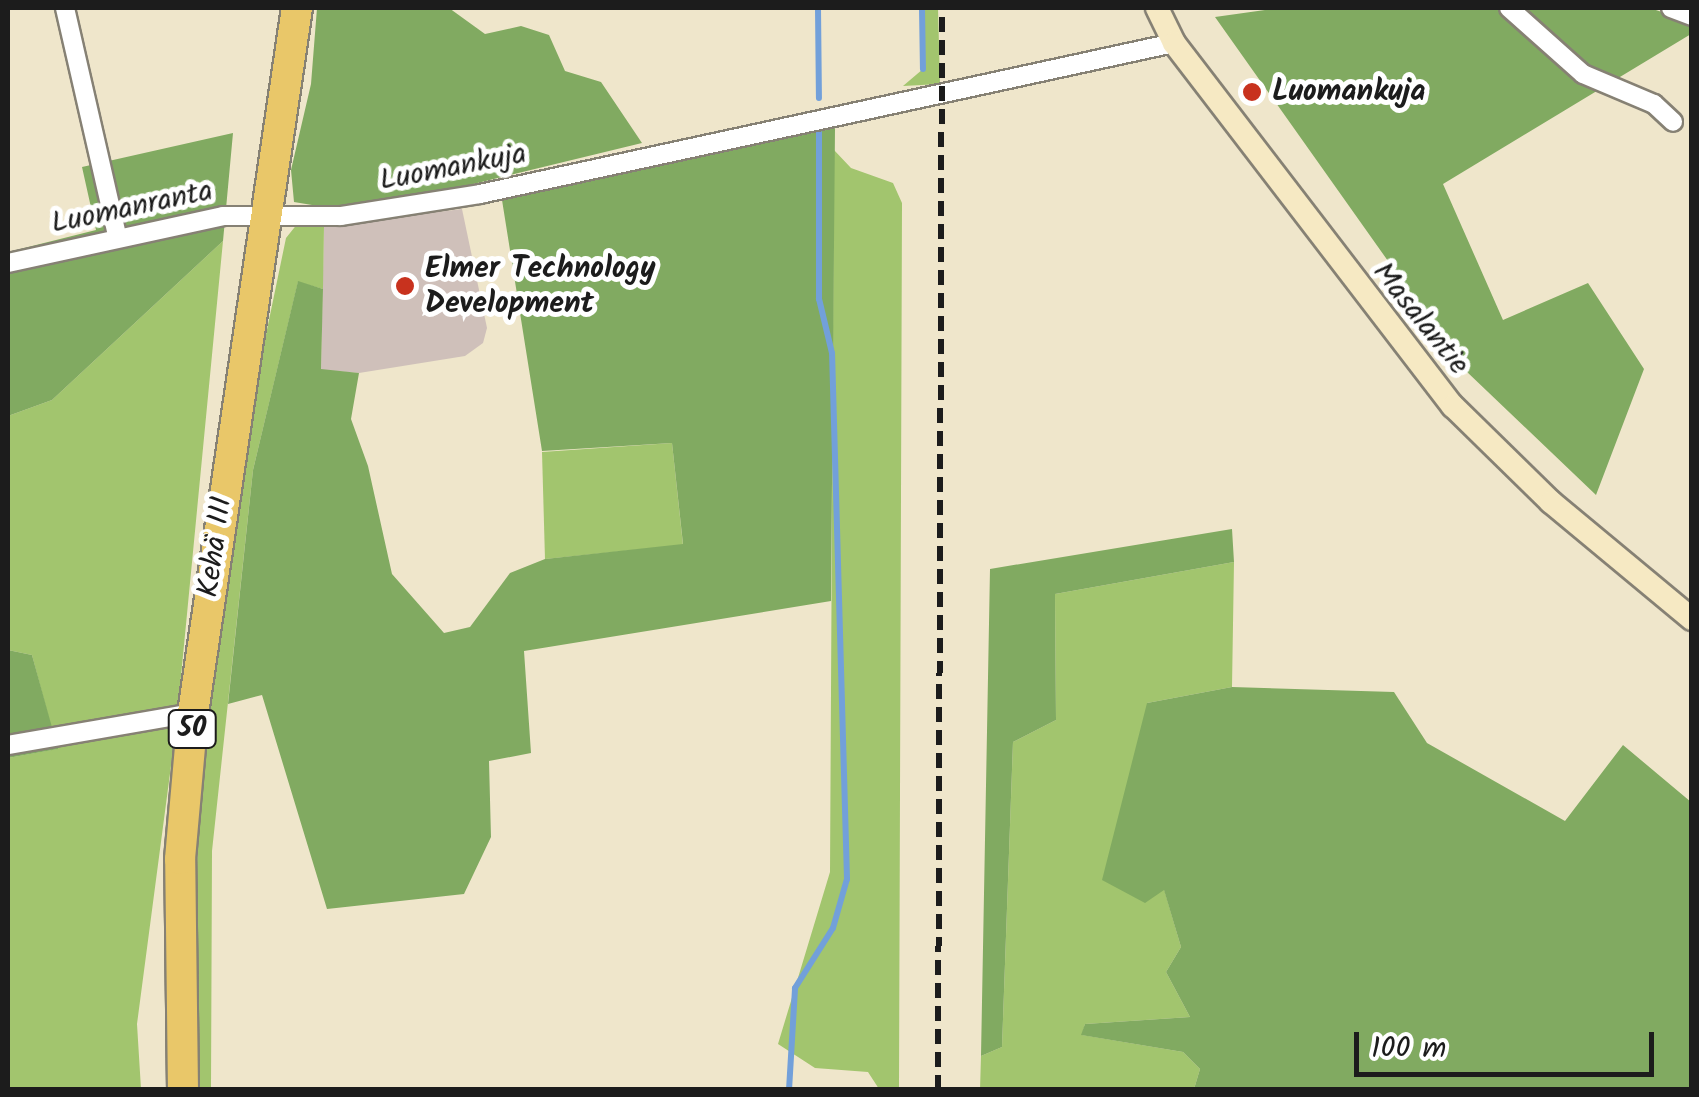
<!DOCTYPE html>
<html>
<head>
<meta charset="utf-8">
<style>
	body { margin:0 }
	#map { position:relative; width:1699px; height:1097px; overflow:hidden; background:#efe6cb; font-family:Kalam,sans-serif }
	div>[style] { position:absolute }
	.industrial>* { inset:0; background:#cfc0ba }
	.green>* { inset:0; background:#a2c56e }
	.forest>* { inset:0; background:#81aa61 }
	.stream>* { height:6px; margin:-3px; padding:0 3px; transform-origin:3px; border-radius:3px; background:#72a0da }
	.roads { filter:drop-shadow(2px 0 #868174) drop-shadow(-2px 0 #868174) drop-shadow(0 2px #868174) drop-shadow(0 -2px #868174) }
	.street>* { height:18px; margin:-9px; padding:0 9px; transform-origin:9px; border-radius:9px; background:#fff }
	.secondary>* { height:22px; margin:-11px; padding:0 11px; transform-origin:11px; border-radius:11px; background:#f6e9c3 }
	.highway>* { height:30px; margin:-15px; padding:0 15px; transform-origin:15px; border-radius:15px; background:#e9c769 }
	.rail>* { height:6px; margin-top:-3px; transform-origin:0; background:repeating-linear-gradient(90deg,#1c1c1c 0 15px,transparent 0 23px) }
	.dots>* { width:28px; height:28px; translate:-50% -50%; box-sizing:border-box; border:5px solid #fff; border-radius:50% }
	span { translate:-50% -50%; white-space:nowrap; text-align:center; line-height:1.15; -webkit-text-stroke:10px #fff; paint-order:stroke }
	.shield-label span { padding:2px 8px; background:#fff; border:2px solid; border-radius:8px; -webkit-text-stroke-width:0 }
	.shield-label { font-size:28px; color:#1c1c1c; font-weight:700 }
	.poi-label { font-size:30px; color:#1c1c1c; font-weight:700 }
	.left { translate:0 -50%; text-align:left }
	.street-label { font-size:30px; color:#1c1c1c }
	.frame { position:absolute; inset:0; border:10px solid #1c1c1c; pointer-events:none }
	.scale { position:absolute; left:1354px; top:1032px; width:300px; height:45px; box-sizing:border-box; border:5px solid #1c1c1c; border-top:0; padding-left:12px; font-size:30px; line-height:35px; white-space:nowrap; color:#1c1c1c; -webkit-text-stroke:8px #fff; paint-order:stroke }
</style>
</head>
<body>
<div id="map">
	<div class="industrial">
		<div style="clip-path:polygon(462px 209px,487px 328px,483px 343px,465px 356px,359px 373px,321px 370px,324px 226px)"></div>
	</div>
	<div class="green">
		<div style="clip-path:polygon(922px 8px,938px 8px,940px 84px,903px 86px,923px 69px)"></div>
		<div style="clip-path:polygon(834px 150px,851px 168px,893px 183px,902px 203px,899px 1089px,879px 1089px,868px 1072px,815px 1068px,778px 1044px,830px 872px)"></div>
		<div style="clip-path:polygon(309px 221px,324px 226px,323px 289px,298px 282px,253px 470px,212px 851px,211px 1089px,197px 1090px,194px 906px,205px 743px,252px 402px,286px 238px,298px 223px)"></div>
		<div style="clip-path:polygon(223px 241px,176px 728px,137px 1024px,141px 1089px,8px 1089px,8px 758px,57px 749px,32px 655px,8px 650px,8px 416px,52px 400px)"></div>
		<div style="clip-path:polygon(672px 443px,683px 545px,545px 559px,542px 452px)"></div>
		<div style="clip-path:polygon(1234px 562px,1232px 687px,1147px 703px,1164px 889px,1181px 947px,1166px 972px,1190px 1017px,1085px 1024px,1082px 1035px,1183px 1052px,1200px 1069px,1194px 1089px,980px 1090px,981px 1056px,1002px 1047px,1013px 742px,1056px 720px,1055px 594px)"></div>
	</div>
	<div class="forest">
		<div style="clip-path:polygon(317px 8px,449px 8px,485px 34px,521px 26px,549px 35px,565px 71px,601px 82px,642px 143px,457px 188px,330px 208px,294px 202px,291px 170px,311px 84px)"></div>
		<div style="clip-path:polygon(1280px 8px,1650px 8px,1691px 22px,1691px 34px,1443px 184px,1503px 320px,1588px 283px,1644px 369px,1596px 495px,1466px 371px,1215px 17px)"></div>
		<div style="clip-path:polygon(835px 128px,831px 601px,524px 651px,531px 753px,489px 761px,491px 837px,464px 894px,327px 909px,262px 695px,228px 704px,253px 470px,298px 281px,323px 289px,321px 369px,359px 373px,351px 419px,368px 466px,392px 574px,444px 633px,470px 627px,510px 573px,545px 559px,683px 544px,672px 443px,542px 451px,502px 200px)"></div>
		<div style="clip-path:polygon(233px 133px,223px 241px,52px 400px,8px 416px,8px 252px,96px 230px,82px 167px)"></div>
		<div style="clip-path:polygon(1232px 529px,1234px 562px,1055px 594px,1056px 720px,1013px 742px,1002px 1047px,981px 1056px,990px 569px)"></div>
		<div style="clip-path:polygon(8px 650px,32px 655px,58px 749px,8px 758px)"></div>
		<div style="clip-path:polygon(1232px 687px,1394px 692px,1427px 743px,1565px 821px,1623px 745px,1691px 802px,1691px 1089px,1194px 1089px,1200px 1069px,1183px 1052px,1081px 1035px,1085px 1024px,1190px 1017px,1166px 972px,1181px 947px,1164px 890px,1145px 903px,1102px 880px,1147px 703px)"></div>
	</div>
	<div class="stream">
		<div style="left:818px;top:8px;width:90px;rotate:89.4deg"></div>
		<div style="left:922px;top:8px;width:61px;rotate:89.1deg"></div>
		<div style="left:789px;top:1090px;width:102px;rotate:-86.6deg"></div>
		<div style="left:795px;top:988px;width:71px;rotate:-57.7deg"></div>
		<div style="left:833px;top:928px;width:51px;rotate:-74.1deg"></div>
		<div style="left:847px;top:879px;width:526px;rotate:-91.63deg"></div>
		<div style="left:832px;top:353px;width:56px;rotate:-103.5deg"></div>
		<div style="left:819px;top:299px;width:166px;rotate:-90deg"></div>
	</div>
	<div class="roads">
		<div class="street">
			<div style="left:65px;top:8px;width:233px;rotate:77.1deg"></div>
			<div style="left:1509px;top:8px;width:99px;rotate:41.7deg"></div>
			<div style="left:1583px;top:74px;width:77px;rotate:22.9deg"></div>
			<div style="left:1654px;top:104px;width:26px;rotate:43deg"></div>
			<div style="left:1671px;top:8px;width:22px;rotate:21deg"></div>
			<div style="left:8px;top:263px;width:220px;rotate:-12.3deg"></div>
			<div style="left:223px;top:216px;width:118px"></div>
			<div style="left:341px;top:216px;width:141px;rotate:-9deg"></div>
			<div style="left:480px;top:194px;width:710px;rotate:-12.28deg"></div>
			<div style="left:8px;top:745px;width:188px;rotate:-9.8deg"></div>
		</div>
		<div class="secondary">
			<div style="left:1157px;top:8px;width:39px;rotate:64deg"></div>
			<div style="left:1174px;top:43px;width:458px;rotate:52.5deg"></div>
			<div style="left:1453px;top:406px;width:137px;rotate:44.4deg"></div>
			<div style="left:1551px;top:502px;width:183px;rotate:39.7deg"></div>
		</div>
		<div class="highway">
			<div style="left:183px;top:1090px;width:231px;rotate:-90.7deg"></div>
			<div style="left:180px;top:859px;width:147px;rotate:-84.9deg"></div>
			<div style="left:193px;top:713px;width:713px;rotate:-81.61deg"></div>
		</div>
	</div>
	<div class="rail">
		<div style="left:938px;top:1090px;width:1082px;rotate:-89.79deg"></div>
	</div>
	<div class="dots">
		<div style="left:1252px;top:92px;background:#c8321e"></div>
		<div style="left:405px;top:286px;background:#c8321e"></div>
	</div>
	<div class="shield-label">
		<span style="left:192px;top:729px">50</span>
	</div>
	<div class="poi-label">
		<span class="left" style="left:1272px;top:92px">Luomankuja</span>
		<span class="left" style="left:425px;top:286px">Elmer Technology<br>Development</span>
	</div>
	<div class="street-label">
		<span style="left:453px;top:168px;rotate:-11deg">Luomankuja</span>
		<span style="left:132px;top:208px;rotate:-12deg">Luomanranta</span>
		<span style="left:1420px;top:319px;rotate:51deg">Masalantie</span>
		<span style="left:216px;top:547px;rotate:-82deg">Kehä III</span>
	</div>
	<div class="frame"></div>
	<div class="scale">100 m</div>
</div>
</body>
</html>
